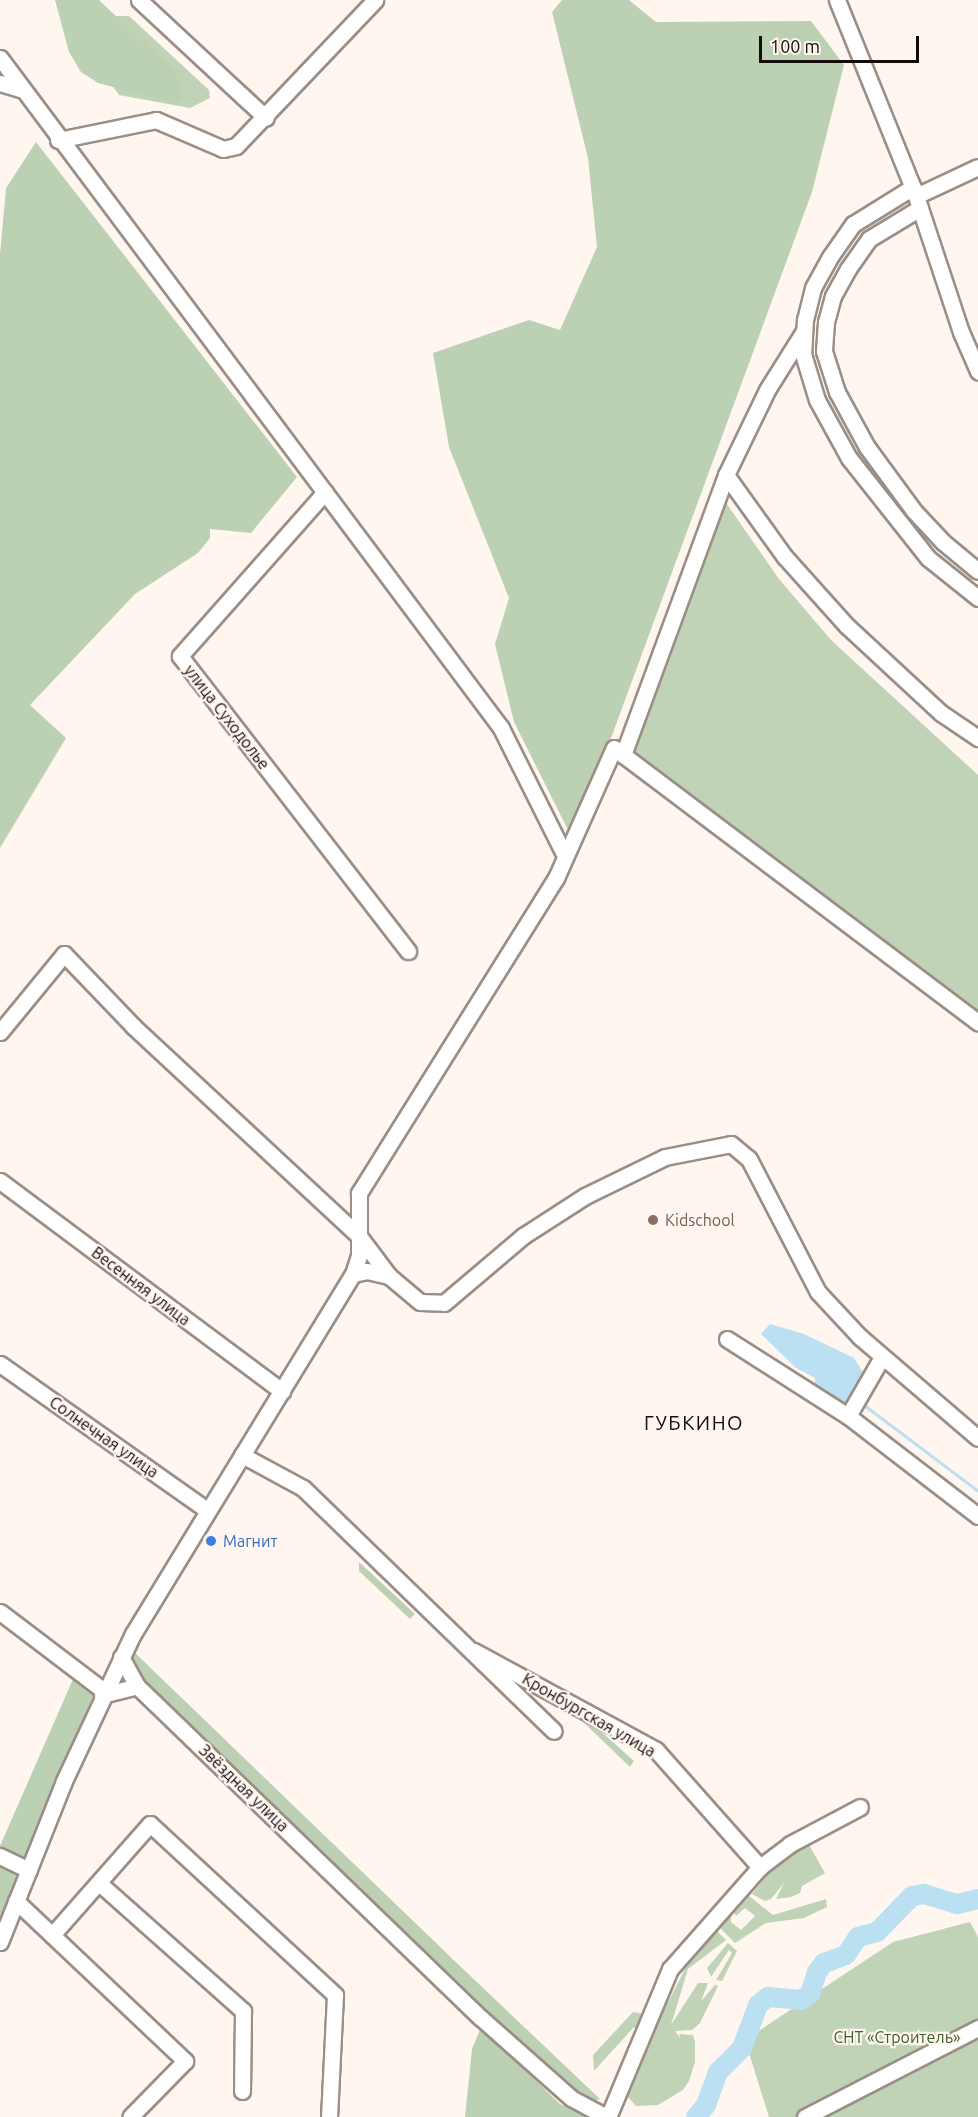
<!DOCTYPE html>
<html>
<head>
<meta charset="utf-8">
<style>
	body { margin:0 }
	#map { position:relative; width:978px; height:2117px; overflow:hidden; background:#fff6f0; font-family:Ubuntu,sans-serif }
	div>[style] { position:absolute }
	.green>* { inset:0; background:#c0d3b7 }
	.forest>* { inset:0; background:#bcd1b3 }
	.water>* { inset:0; background:#bae0f2 }
	.stream>* { height:3px; margin:-1.5px; padding:0 1.5px; transform-origin:1.5px; border-radius:1.5px; background:#bae0f2 }
	.river>* { height:20px; margin:-10px; padding:0 10px; transform-origin:10px; border-radius:10px; background:#bae0f2 }
	.roads { filter:drop-shadow(2px 0 #9b8e85) drop-shadow(-2px 0 #9b8e85) drop-shadow(0 2px #9b8e85) drop-shadow(0 -2px #9b8e85) }
	.minor>* { height:15px; margin:-7.5px; padding:0 7.5px; transform-origin:7.5px; border-radius:7.5px; background:#fff }
	.dots>* { width:16px; height:16px; translate:-50% -50%; box-sizing:border-box; border:3px solid #fff6f0; border-radius:50% }
	span { translate:-50% -50%; white-space:nowrap; text-align:center; line-height:1.15; -webkit-text-stroke:4.5px #fff6f0; paint-order:stroke }
	.street-label { font-size:16px; color:#120d0a }
	.education-label { font-size:16px; color:#785e54 }
	.left { translate:0 -50%; text-align:left }
	.shop-label { font-size:16px; color:#366cbe }
	.park-label { font-size:16px; color:#405d30 }
	.quarter-label { font-size:20px; color:#120d0a; letter-spacing:1.5px }
	.scale { position:absolute; left:759px; top:36px; width:160px; height:27px; box-sizing:border-box; border:3px solid #120d0a; border-top:0; padding-left:8px; font-size:18px; line-height:21px; white-space:nowrap; color:#120d0a; -webkit-text-stroke:4px #fff6f0; paint-order:stroke }
</style>
</head>
<body>
<div id="map">
	<div class="green">
		<div style="clip-path:polygon(98px 16px,129px 16px,209px 90px,210px 98px,190px 108px,119px 95px,105px 75px)"></div>
		<div style="clip-path:polygon(722px 497px,779px 579px,831px 640px,978px 775px,978px 1016px,627px 752px)"></div>
		<div style="clip-path:polygon(808px 1843px,825px 1873px,802px 1886px,800px 1893px,791px 1897px,776px 1899px,784px 1883px,771px 1899px,765px 1901px,752px 1894px,783px 1856px)"></div>
		<div style="clip-path:polygon(749px 1896px,773px 1915px,826px 1899px,827px 1907px,804px 1918px,766px 1923px,735px 1943px,720px 1928px,731px 1915px,731px 1922px,741px 1930px,755px 1916px,745px 1908px,736px 1916px,734px 1913px)"></div>
		<div style="clip-path:polygon(970px 1922px,978px 1937px,978px 2117px,769px 2117px,745px 2040px,893px 1942px)"></div>
		<div style="clip-path:polygon(717px 1931px,726px 1940px,688px 1969px,671px 2025px,698px 1983px,708px 1983px,701px 2001px,715px 1985px,718px 1986px,700px 2023px,692px 2030px,675px 2031px,680px 2038px,679px 2034px,693px 2035px,695px 2042px,695px 2062px,689px 2081px,683px 2090px,658px 2105px,636px 2106px,627px 2096px,663px 2012px,687px 1965px)"></div>
		<div style="clip-path:polygon(728px 1943px,737px 1951px,722px 1981px,716px 1980px,732px 1953px,729px 1950px,711px 1977px,707px 1968px)"></div>
		<div style="clip-path:polygon(633px 2012px,644px 2014px,639px 2032px,634px 2027px,594px 2071px,593px 2055px)"></div>
	</div>
	<div class="forest">
		<div style="clip-path:polygon(55px 0,99px 0,177px 74px,183px 97px,176px 104px,98px 83px,81px 72px,69px 52px)"></div>
		<div style="clip-path:polygon(562px 0,629px 0,656px 22px,811px 21px,844px 65px,812px 192px,579px 825px,569px 832px,514px 722px,495px 644px,509px 598px,449px 447px,433px 353px,529px 320px,560px 330px,597px 247px,588px 158px,552px 12px)"></div>
		<div style="clip-path:polygon(36px 142px,297px 477px,251px 533px,210px 529px,210px 538px,198px 553px,135px 594px,30px 705px,66px 738px,0 848px,0 254px,6px 188px)"></div>
		<div style="clip-path:polygon(359px 1562px,415px 1614px,410px 1619px,359px 1571px)"></div>
		<div style="clip-path:polygon(133px 1651px,462px 1968px,600px 2099px,595px 2101px,561px 2081px,432px 1960px,132px 1673px)"></div>
		<div style="clip-path:polygon(77px 1670px,97px 1686px,0 1932px,0 1846px)"></div>
		<div style="clip-path:polygon(579px 1712px,634px 1761px,630px 1767px,576px 1715px)"></div>
		<div style="clip-path:polygon(481px 2027px,560px 2104px,588px 2117px,465px 2117px,472px 2049px)"></div>
	</div>
	<div class="water">
		<div style="clip-path:polygon(770px 1324px,804px 1334px,854px 1358px,864px 1374px,843px 1405px,814px 1390px,815px 1378px,796px 1368px,761px 1334px)"></div>
	</div>
	<div class="stream">
		<div style="left:860px;top:1402px;width:148px;rotate:37deg"></div>
	</div>
	<div class="river">
		<div style="left:696px;top:2117px;width:16px;rotate:-50deg"></div>
		<div style="left:706px;top:2105px;width:35px;rotate:-70deg"></div>
		<div style="left:718px;top:2072px;width:34px;rotate:-45deg"></div>
		<div style="left:742px;top:2048px;width:46px;rotate:-69.6deg"></div>
		<div style="left:758px;top:2005px;width:13px;rotate:-39deg"></div>
		<div style="left:768px;top:1997px;width:33px;rotate:5deg"></div>
		<div style="left:801px;top:2000px;width:11px;rotate:-34deg"></div>
		<div style="left:810px;top:1994px;width:23px;rotate:-72deg"></div>
		<div style="left:817px;top:1972px;width:11px;rotate:-52deg"></div>
		<div style="left:824px;top:1963px;width:23px;rotate:-20deg"></div>
		<div style="left:846px;top:1955px;width:22px;rotate:-56deg"></div>
		<div style="left:858px;top:1937px;width:20px;rotate:-15deg"></div>
		<div style="left:877px;top:1932px;width:50px;rotate:-45.8deg"></div>
		<div style="left:912px;top:1896px;width:12px;rotate:-9deg"></div>
		<div style="left:924px;top:1894px;width:34px;rotate:17deg"></div>
		<div style="left:957px;top:1904px;width:22px;rotate:-13deg"></div>
	</div>
	<div class="roads">
		<div class="minor">
			<div style="left:139px;top:0;width:173px;rotate:42.9deg"></div>
			<div style="left:837px;top:0;width:211px;rotate:68deg"></div>
			<div style="left:916px;top:196px;width:143px;rotate:71.7deg"></div>
			<div style="left:961px;top:332px;width:43px;rotate:66.4deg"></div>
			<div style="left:0;top:58px;width:837px;rotate:53.21deg"></div>
			<div style="left:501px;top:728px;width:143px;rotate:63.4deg"></div>
			<div style="left:0;top:83px;width:21px;rotate:17deg"></div>
			<div style="left:58px;top:140px;width:100px;rotate:-11.5deg"></div>
			<div style="left:156px;top:120px;width:73px;rotate:23.4deg"></div>
			<div style="left:223px;top:149px;width:13px;rotate:-13deg"></div>
			<div style="left:236px;top:146px;width:202px;rotate:-46.4deg"></div>
			<div style="left:913px;top:187px;width:70px;rotate:148.3deg"></div>
			<div style="left:853px;top:224px;width:40px;rotate:124.9deg"></div>
			<div style="left:830px;top:257px;width:35px;rotate:119deg"></div>
			<div style="left:813px;top:288px;width:32px;rotate:104deg"></div>
			<div style="left:805px;top:319px;width:35px;rotate:93deg"></div>
			<div style="left:803px;top:354px;width:48px;rotate:73.1deg"></div>
			<div style="left:817px;top:400px;width:66px;rotate:61.1deg"></div>
			<div style="left:849px;top:458px;width:127px;rotate:51.7deg"></div>
			<div style="left:928px;top:558px;width:64px;rotate:38.7deg"></div>
			<div style="left:916px;top:196px;width:68px;rotate:-25.1deg"></div>
			<div style="left:920px;top:208px;width:60px;rotate:148.7deg"></div>
			<div style="left:869px;top:239px;width:37px;rotate:125deg"></div>
			<div style="left:848px;top:269px;width:31px;rotate:119deg"></div>
			<div style="left:833px;top:296px;width:27px;rotate:105deg"></div>
			<div style="left:826px;top:322px;width:29px;rotate:94deg"></div>
			<div style="left:824px;top:351px;width:43px;rotate:72.4deg"></div>
			<div style="left:837px;top:392px;width:63px;rotate:61.4deg"></div>
			<div style="left:867px;top:447px;width:79px;rotate:53.7deg"></div>
			<div style="left:914px;top:511px;width:42px;rotate:46.9deg"></div>
			<div style="left:943px;top:542px;width:45px;rotate:39.6deg"></div>
			<div style="left:726px;top:475px;width:101px;rotate:54.3deg"></div>
			<div style="left:785px;top:557px;width:93px;rotate:48.1deg"></div>
			<div style="left:847px;top:626px;width:128px;rotate:42.8deg"></div>
			<div style="left:941px;top:713px;width:45px;rotate:34deg"></div>
			<div style="left:325px;top:492px;width:219px;rotate:131.5deg"></div>
			<div style="left:180px;top:656px;width:373px;rotate:52.3deg"></div>
			<div style="left:623px;top:755px;width:298px;rotate:-69.8deg"></div>
			<div style="left:726px;top:475px;width:94px;rotate:-64.2deg"></div>
			<div style="left:767px;top:390px;width:70px;rotate:-57.9deg"></div>
			<div style="left:0;top:1032px;width:101px;rotate:-50.6deg"></div>
			<div style="left:64px;top:954px;width:100px;rotate:46.2deg"></div>
			<div style="left:133px;top:1026px;width:309px;rotate:42.9deg"></div>
			<div style="left:359px;top:1236px;width:50px;rotate:53.1deg"></div>
			<div style="left:389px;top:1276px;width:40px;rotate:40deg"></div>
			<div style="left:420px;top:1302px;width:24px;rotate:2deg"></div>
			<div style="left:444px;top:1303px;width:104px;rotate:-40.3deg"></div>
			<div style="left:523px;top:1236px;width:74px;rotate:-32.8deg"></div>
			<div style="left:585px;top:1196px;width:89px;rotate:-26deg"></div>
			<div style="left:665px;top:1157px;width:67px;rotate:-11.1deg"></div>
			<div style="left:731px;top:1144px;width:23px;rotate:40deg"></div>
			<div style="left:749px;top:1159px;width:150px;rotate:62.6deg"></div>
			<div style="left:818px;top:1292px;width:62px;rotate:47deg"></div>
			<div style="left:860px;top:1337px;width:155px;rotate:40.6deg"></div>
			<div style="left:0;top:1181px;width:352px;rotate:36.7deg"></div>
			<div style="left:353px;top:1274px;width:14px;rotate:-12deg"></div>
			<div style="left:367px;top:1271px;width:23px;rotate:13deg"></div>
			<div style="left:727px;top:1339px;width:143px;rotate:32.5deg"></div>
			<div style="left:848px;top:1416px;width:164px;rotate:37.6deg"></div>
			<div style="left:0;top:1364px;width:253px;rotate:35.2deg"></div>
			<div style="left:848px;top:1416px;width:68px;rotate:-60deg"></div>
			<div style="left:242px;top:1455px;width:69px;rotate:28.4deg"></div>
			<div style="left:303px;top:1488px;width:349px;rotate:44.1deg"></div>
			<div style="left:0;top:1612px;width:131px;rotate:37.2deg"></div>
			<div style="left:474px;top:1651px;width:207px;rotate:28.5deg"></div>
			<div style="left:656px;top:1750px;width:157px;rotate:48.4deg"></div>
			<div style="left:760px;top:1867px;width:136px;rotate:131.4deg"></div>
			<div style="left:670px;top:1969px;width:160px;rotate:112.7deg"></div>
			<div style="left:121px;top:1657px;width:33px;rotate:61deg"></div>
			<div style="left:137px;top:1686px;width:478px;rotate:44deg"></div>
			<div style="left:481px;top:2018px;width:120px;rotate:41.6deg"></div>
			<div style="left:571px;top:2098px;width:40px;rotate:28deg"></div>
			<div style="left:102px;top:1695px;width:36px;rotate:-14deg"></div>
			<div style="left:0;top:1856px;width:32px;rotate:26deg"></div>
			<div style="left:760px;top:1867px;width:38px;rotate:-37deg"></div>
			<div style="left:790px;top:1844px;width:79px;rotate:-27.9deg"></div>
			<div style="left:99px;top:1883px;width:193px;rotate:41.6deg"></div>
			<div style="left:243px;top:2011px;width:80px;rotate:90.7deg"></div>
			<div style="left:16px;top:1901px;width:233px;rotate:43.4deg"></div>
			<div style="left:185px;top:2061px;width:78px;rotate:134.5deg"></div>
			<div style="left:52px;top:1935px;width:148px;rotate:-48.6deg"></div>
			<div style="left:150px;top:1824px;width:252px;rotate:42.7deg"></div>
			<div style="left:335px;top:1995px;width:122px;rotate:92.8deg"></div>
			<div style="left:0;top:1942px;width:173px;rotate:-68.3deg"></div>
			<div style="left:64px;top:1781px;width:162px;rotate:-64.9deg"></div>
			<div style="left:133px;top:1634px;width:422px;rotate:-58.6deg"></div>
			<div style="left:353px;top:1274px;width:19px;rotate:-72deg"></div>
			<div style="left:359px;top:1256px;width:63px;rotate:-90deg"></div>
			<div style="left:359px;top:1193px;width:372px;rotate:-58deg"></div>
			<div style="left:556px;top:878px;width:142px;rotate:-66deg"></div>
			<div style="left:614px;top:748px;width:456px;rotate:37deg"></div>
			<div style="left:805px;top:2117px;width:195px;rotate:-27.2deg"></div>
		</div>
	</div>
	<div class="dots">
		<div style="left:653px;top:1220px;background:#8d6e63"></div>
		<div style="left:211px;top:1541px;background:#3f7fe0"></div>
	</div>
	<div class="street-label">
		<span style="left:227px;top:717px;rotate:52deg">улица Суходолье</span>
		<span style="left:141px;top:1286px;rotate:37deg">Весенняя улица</span>
		<span style="left:104px;top:1437px;rotate:35deg">Солнечная улица</span>
		<span style="left:589px;top:1715px;rotate:30deg">Кронбургская улица</span>
		<span style="left:244px;top:1788px;rotate:44deg">Звёздная улица</span>
	</div>
	<div class="education-label">
		<span class="left" style="left:665px;top:1220px">Kidschool</span>
	</div>
	<div class="shop-label">
		<span class="left" style="left:223px;top:1541px">Магнит</span>
	</div>
	<div class="park-label">
		<span style="left:897px;top:2037px">СНТ «Строитель»</span>
	</div>
	<div class="quarter-label">
		<span style="left:694px;top:1422px">ГУБКИНО</span>
	</div>
	<div class="scale">100 m</div>
</div>
</body>
</html>
